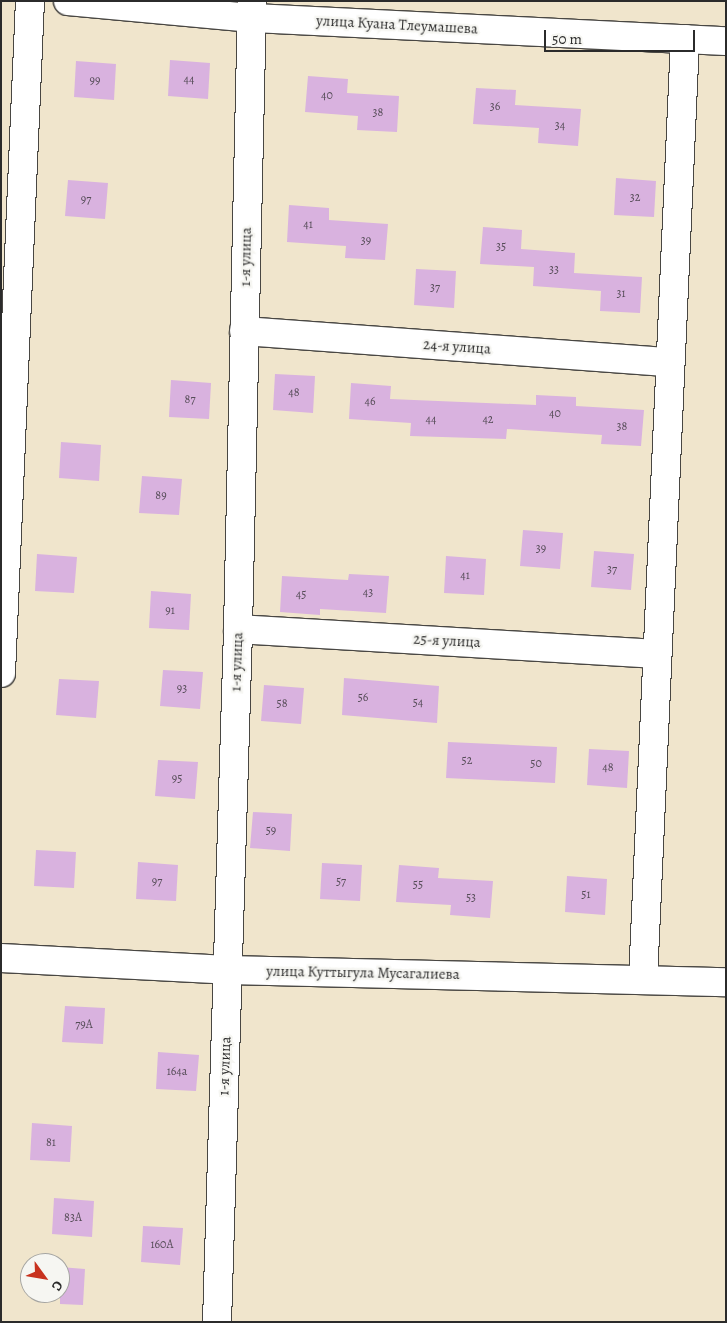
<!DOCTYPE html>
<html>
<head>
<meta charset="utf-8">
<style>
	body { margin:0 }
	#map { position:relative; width:727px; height:1323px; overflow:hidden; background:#f0e5cc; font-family:Alegreya,serif }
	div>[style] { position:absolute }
	.building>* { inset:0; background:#d9b2df }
	.roads { filter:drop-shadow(1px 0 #494743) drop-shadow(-1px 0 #494743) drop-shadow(0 1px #494743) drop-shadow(0 -1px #494743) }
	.minor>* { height:28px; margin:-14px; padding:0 14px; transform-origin:14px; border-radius:14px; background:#fff }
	span { translate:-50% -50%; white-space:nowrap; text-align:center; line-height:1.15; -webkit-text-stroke:4.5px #f6f6f2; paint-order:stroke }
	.number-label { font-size:12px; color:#564d58 }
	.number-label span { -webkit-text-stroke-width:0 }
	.street-label { font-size:15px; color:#2b2b2b }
	.frame { position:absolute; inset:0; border:2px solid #2b2b2b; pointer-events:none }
	.north { position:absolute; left:20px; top:1253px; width:50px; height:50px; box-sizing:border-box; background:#f6f6f2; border:1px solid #a5a5a2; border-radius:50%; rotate:122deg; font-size:14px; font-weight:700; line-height:20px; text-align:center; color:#2b2b2b }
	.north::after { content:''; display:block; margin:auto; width:18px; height:22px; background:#c8321e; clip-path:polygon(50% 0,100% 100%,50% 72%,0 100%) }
	.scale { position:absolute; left:544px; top:30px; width:151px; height:22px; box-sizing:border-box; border:2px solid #2b2b2b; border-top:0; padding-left:6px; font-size:15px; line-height:18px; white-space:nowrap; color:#2b2b2b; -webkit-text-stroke:4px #f6f6f2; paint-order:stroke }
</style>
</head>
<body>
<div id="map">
	<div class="building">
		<div style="clip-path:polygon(170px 60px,210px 63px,208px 99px,168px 96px)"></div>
		<div style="clip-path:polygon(76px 61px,116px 64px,114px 100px,74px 97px)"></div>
		<div style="clip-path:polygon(308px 76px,348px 79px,347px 93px,399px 96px,397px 132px,357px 130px,358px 116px,305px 112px)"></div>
		<div style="clip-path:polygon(476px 88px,516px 90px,515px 105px,581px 109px,578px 146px,538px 143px,539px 128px,473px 124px)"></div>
		<div style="clip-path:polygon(616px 178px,656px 181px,654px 217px,614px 215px)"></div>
		<div style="clip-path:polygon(68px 180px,108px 183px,105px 219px,65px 216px)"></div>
		<div style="clip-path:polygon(289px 205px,329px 208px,329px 220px,388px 224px,385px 260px,345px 258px,346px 246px,287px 242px)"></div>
		<div style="clip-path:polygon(483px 227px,522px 230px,521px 249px,575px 253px,574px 273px,642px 277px,640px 313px,600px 311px,601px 291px,533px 286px,534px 267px,480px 264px)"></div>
		<div style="clip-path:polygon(416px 269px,456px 271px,454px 308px,414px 305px)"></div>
		<div style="clip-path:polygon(275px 374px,315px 376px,313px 413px,273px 410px)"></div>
		<div style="clip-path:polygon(171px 380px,211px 383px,209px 419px,169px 417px)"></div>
		<div style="clip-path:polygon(351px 383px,391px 386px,390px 399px,536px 405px,536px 395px,576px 397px,576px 406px,644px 410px,641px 446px,601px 444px,602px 435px,507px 429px,506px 439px,410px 436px,411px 423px,349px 419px)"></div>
		<div style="clip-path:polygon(61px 442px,101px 445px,99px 481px,59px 478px)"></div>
		<div style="clip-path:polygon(142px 476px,182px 479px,179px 515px,139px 513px)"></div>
		<div style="clip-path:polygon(523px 530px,563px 533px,560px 569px,520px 566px)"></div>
		<div style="clip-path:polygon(594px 551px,634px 554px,631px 590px,591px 587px)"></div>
		<div style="clip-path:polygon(37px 554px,77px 557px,74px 593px,35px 591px)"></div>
		<div style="clip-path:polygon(446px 556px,486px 559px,484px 595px,444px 593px)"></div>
		<div style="clip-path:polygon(349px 574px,389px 576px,386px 613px,320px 609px,320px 615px,280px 612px,282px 576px,348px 580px)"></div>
		<div style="clip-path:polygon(151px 591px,191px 594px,189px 630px,149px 628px)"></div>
		<div style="clip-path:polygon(163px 670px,203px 672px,200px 709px,160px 706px)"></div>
		<div style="clip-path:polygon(344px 678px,439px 686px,437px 723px,342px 715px)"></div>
		<div style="clip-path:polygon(59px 679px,99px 681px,96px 718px,56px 715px)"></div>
		<div style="clip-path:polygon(264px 685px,304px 688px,301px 724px,261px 721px)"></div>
		<div style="clip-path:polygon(448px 742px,557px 747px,555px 783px,446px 778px)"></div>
		<div style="clip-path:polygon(589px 749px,629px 751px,627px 788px,587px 785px)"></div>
		<div style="clip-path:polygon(158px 760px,198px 762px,195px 799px,155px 796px)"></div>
		<div style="clip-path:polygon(253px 812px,292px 814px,290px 851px,250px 848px)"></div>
		<div style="clip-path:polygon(36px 850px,76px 852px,74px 888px,34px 886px)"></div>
		<div style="clip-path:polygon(138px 862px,178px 865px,176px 901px,136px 899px)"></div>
		<div style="clip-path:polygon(322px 863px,362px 865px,360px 901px,320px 899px)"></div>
		<div style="clip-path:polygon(399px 865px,439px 868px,438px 878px,493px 881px,490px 918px,450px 915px,451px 905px,396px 902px)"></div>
		<div style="clip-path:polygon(567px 876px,607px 879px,605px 915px,565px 912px)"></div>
		<div style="clip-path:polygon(65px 1006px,105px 1008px,103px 1044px,62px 1042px)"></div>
		<div style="clip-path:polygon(158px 1052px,199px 1055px,196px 1091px,156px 1089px)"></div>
		<div style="clip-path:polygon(32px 1123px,72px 1126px,70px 1162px,30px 1160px)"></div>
		<div style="clip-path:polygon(54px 1198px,94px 1201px,92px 1237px,52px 1234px)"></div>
		<div style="clip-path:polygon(143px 1226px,183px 1228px,180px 1265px,141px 1262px)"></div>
		<div style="clip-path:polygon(60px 1267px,85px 1269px,83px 1305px,60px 1304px)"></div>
	</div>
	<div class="roads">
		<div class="minor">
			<div style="left:68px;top:1px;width:185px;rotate:5.3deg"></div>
			<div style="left:252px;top:18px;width:475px;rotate:2.8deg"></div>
			<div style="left:244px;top:331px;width:426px;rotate:4.2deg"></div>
			<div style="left:238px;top:629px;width:419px;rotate:3.4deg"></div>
			<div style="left:1px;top:673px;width:673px;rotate:-87.53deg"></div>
			<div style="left:1px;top:958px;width:227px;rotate:3deg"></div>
			<div style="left:228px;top:970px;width:498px;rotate:1.4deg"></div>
			<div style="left:643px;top:980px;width:942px;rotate:-87.44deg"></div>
			<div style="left:217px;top:1322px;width:693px;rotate:-88.26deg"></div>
			<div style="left:238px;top:629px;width:628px;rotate:-88.72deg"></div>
		</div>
	</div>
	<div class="number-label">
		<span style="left:189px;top:80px">44</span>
		<span style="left:95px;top:81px">99</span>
		<span style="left:327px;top:96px">40</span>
		<span style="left:495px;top:107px">36</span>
		<span style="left:378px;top:113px">38</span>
		<span style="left:560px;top:126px">34</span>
		<span style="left:635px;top:198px">32</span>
		<span style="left:86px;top:200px">97</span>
		<span style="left:308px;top:225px">41</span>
		<span style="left:366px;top:241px">39</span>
		<span style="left:501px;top:247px">35</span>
		<span style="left:554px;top:270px">33</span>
		<span style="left:435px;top:288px">37</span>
		<span style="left:621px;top:294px">31</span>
		<span style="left:294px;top:393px">48</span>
		<span style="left:190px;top:400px">87</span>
		<span style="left:370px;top:402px">46</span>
		<span style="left:555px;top:414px">40</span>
		<span style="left:431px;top:420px">44</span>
		<span style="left:488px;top:420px">42</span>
		<span style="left:622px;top:427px">38</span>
		<span style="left:161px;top:496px">89</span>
		<span style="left:541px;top:549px">39</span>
		<span style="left:612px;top:570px">37</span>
		<span style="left:465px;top:576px">41</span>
		<span style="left:368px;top:593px">43</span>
		<span style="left:301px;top:595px">45</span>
		<span style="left:170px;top:611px">91</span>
		<span style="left:182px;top:689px">93</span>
		<span style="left:363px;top:698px">56</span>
		<span style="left:418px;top:703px">54</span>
		<span style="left:282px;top:704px">58</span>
		<span style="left:467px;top:761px">52</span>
		<span style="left:536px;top:764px">50</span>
		<span style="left:608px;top:768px">48</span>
		<span style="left:177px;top:779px">95</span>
		<span style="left:271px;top:831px">59</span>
		<span style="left:157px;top:882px">97</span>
		<span style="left:341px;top:882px">57</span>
		<span style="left:418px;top:885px">55</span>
		<span style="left:586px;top:895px">51</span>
		<span style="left:471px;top:898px">53</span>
		<span style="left:84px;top:1025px">79А</span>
		<span style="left:177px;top:1072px">164а</span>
		<span style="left:51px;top:1143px">81</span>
		<span style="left:73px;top:1218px">83А</span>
		<span style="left:162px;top:1245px">160А</span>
	</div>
	<div class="street-label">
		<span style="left:397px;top:25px;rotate:3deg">улица Куана Тлеумашева</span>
		<span style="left:246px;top:257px;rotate:-89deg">1-я улица</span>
		<span style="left:457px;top:347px;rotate:4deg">24-я улица</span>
		<span style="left:447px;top:641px;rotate:3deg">25-я улица</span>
		<span style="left:237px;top:662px;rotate:-88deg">1-я улица</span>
		<span style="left:363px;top:973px;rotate:1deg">улица Куттыгула Мусагалиева</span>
		<span style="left:225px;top:1066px;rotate:-88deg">1-я улица</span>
	</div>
	<div class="frame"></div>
	<div class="north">С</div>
	<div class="scale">50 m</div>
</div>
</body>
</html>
